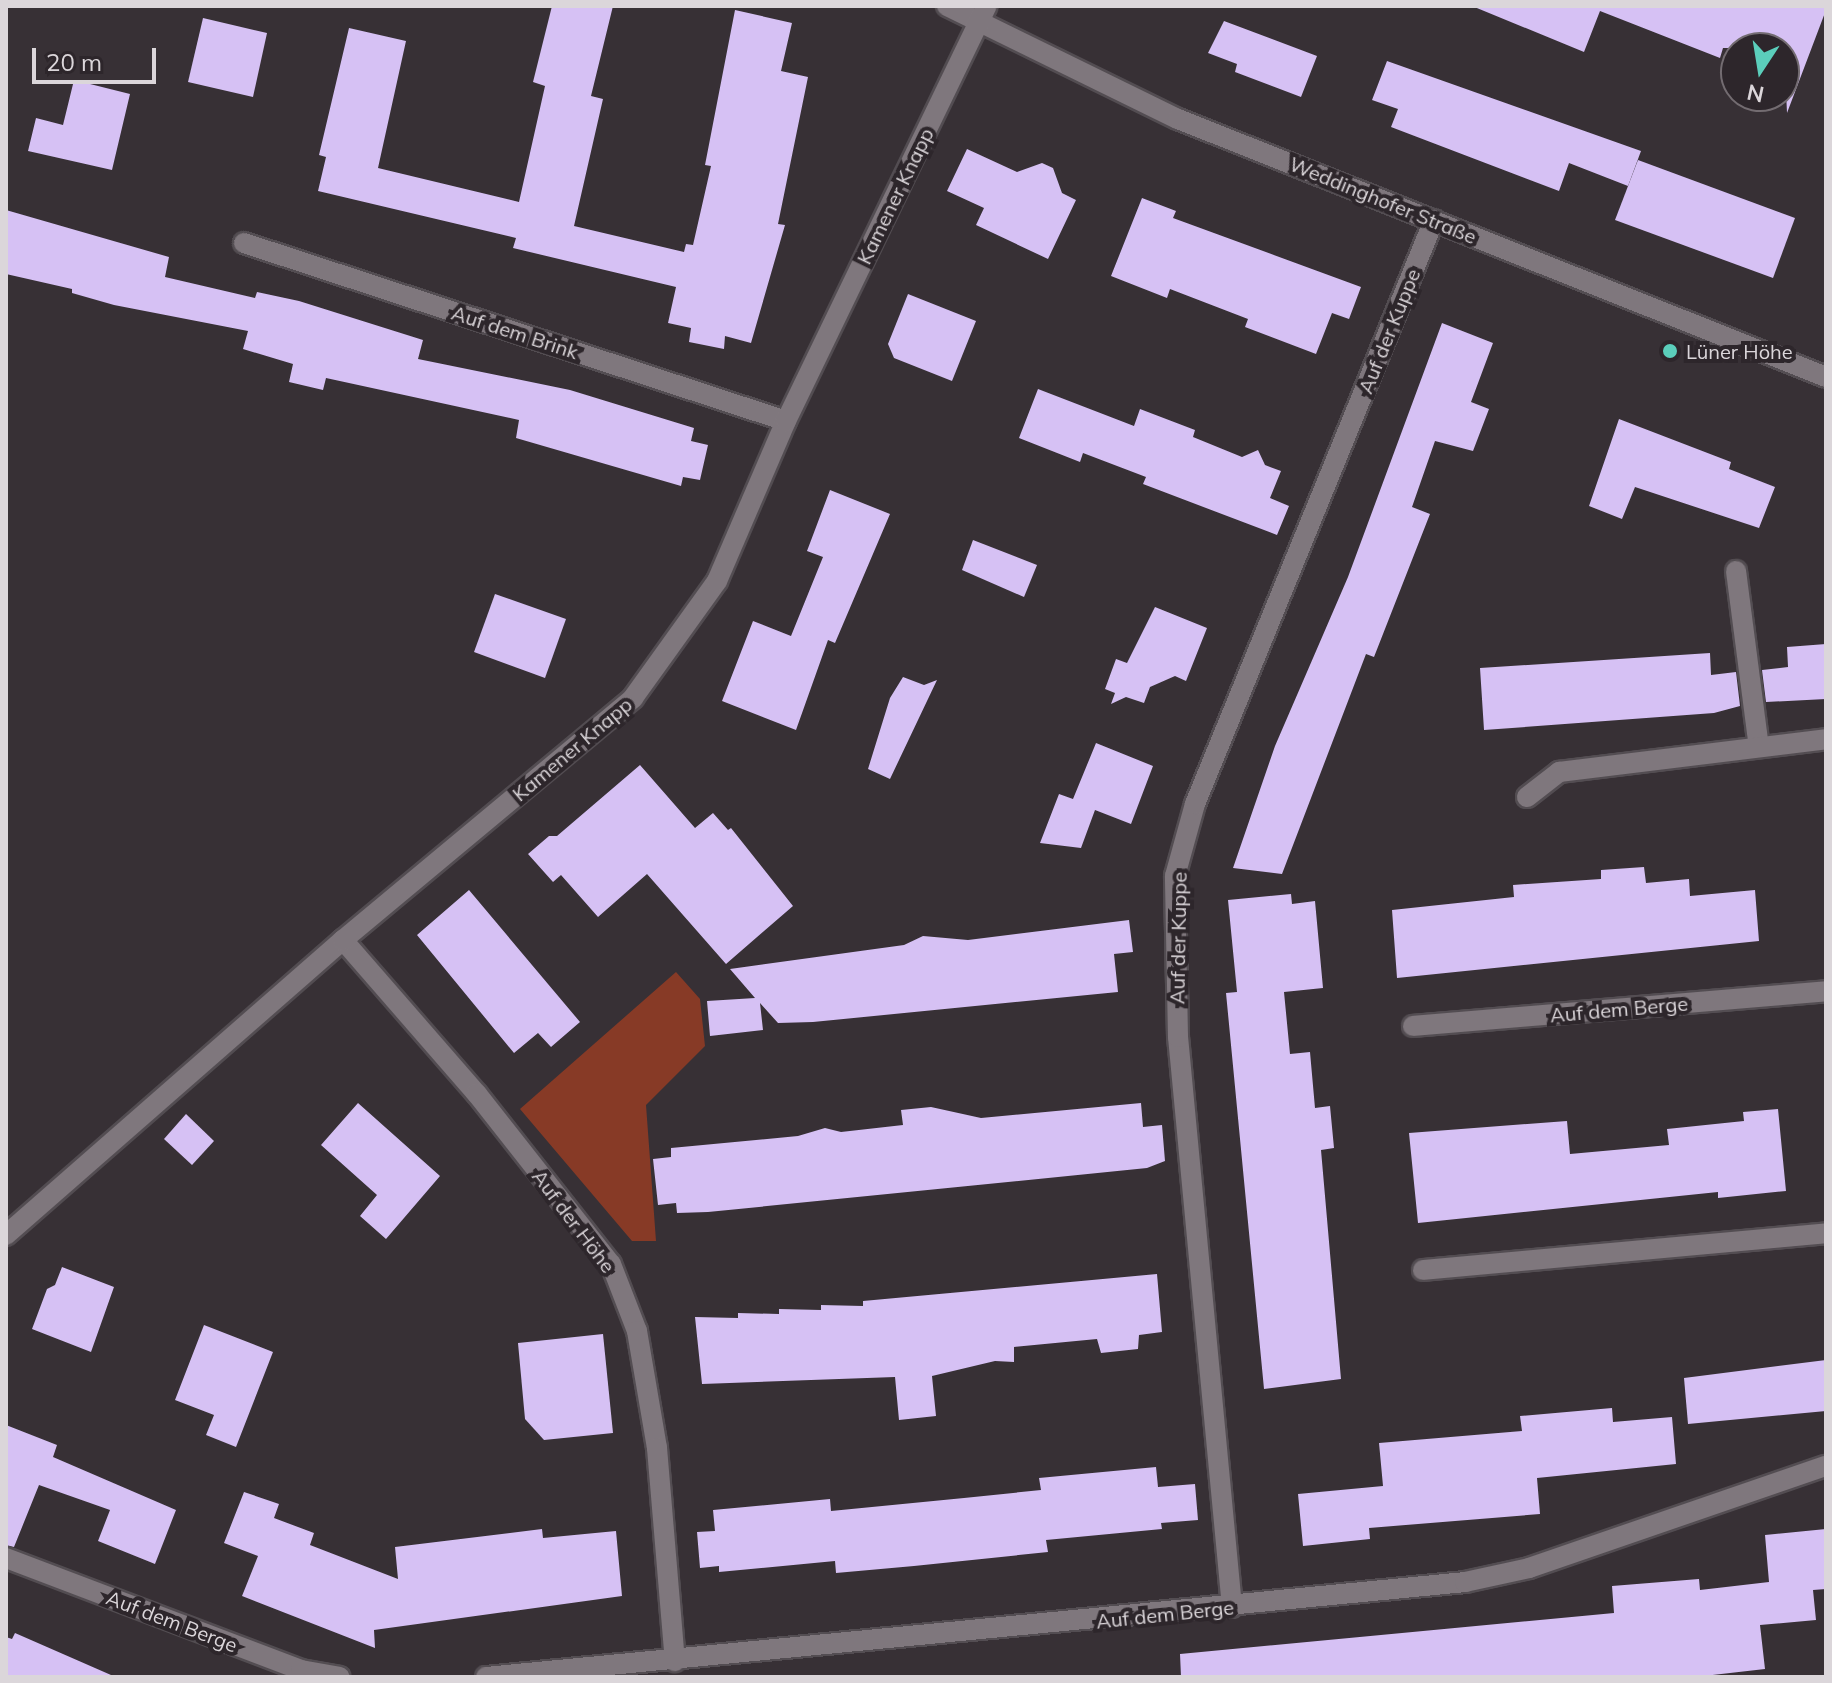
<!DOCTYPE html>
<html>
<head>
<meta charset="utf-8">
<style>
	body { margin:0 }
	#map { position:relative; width:1832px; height:1683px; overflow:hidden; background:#373035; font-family:Mulish,sans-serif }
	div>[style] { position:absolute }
	.green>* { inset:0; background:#873a26 }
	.building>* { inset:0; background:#d6c1f4 }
	.roads { filter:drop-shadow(2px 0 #534d52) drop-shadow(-2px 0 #534d52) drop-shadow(0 2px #534d52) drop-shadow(0 -2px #534d52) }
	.minor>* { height:20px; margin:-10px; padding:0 10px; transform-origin:10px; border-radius:10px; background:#7f777d }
	.dots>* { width:22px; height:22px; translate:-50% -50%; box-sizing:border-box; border:4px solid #2d262b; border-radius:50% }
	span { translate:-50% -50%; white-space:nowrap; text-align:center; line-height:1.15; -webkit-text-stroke:8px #2d262b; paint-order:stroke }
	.street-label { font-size:20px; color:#dbd6da }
	.poi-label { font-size:20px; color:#dbd6da }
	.left { translate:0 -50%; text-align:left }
	.frame { position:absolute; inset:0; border:8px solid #dbd6da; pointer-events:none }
	.north { position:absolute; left:1720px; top:32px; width:80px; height:80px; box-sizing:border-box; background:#2d262b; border:2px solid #736c71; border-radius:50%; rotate:192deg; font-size:22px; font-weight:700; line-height:32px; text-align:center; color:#dbd6da }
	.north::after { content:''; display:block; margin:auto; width:28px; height:36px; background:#5bcebb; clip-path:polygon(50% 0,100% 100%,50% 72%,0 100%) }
	.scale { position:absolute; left:32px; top:48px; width:124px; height:36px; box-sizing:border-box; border:4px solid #dbd6da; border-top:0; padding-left:10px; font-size:24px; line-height:28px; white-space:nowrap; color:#dbd6da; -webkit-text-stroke:6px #2d262b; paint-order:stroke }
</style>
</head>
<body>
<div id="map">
	<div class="green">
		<div style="clip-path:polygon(676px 972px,700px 999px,705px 1046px,646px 1105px,656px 1241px,632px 1241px,520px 1109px)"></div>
	</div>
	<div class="building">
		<div style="clip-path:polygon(552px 6px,613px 6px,591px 96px,603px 99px,574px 226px,684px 252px,686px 244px,693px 245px,711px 166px,705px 165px,735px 10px,792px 23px,781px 71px,808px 77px,778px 224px,785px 225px,751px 343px,725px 336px,724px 349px,689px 342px,691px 328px,668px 323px,676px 287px,513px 248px,516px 238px,318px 191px,326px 157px,319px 155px,349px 28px,406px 41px,378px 168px,519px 202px,545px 86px,533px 82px)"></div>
		<div style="clip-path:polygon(1472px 6px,1826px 6px,1826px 10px,1787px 113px,1784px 48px,1723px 48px,1720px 58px,1600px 11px,1584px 52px)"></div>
		<div style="clip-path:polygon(203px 18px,267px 33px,253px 97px,188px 82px)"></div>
		<div style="clip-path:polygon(1224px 21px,1317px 56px,1301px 97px,1235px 72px,1237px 64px,1208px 53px)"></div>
		<div style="clip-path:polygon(1387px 61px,1641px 151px,1628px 186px,1569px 163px,1559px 191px,1391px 127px,1398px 109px,1372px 100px)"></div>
		<div style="clip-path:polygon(74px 80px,130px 94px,112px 170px,28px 151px,36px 118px,63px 125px)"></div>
		<div style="clip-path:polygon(967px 149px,1017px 172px,1042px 163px,1053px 168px,1062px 193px,1076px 200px,1048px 259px,976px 225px,984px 208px,947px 191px)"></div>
		<div style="clip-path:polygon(1638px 160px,1795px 218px,1773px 278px,1615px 220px)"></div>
		<div style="clip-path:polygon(1142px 198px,1176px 211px,1173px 218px,1361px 287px,1349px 319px,1332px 313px,1316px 354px,1245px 327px,1248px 319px,1170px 289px,1167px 298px,1111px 276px)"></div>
		<div style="clip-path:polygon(6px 210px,169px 257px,165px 277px,255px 298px,257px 292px,299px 301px,423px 340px,418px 359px,570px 390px,694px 428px,691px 441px,708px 445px,700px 480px,683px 477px,681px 486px,516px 438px,519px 420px,326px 378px,323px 390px,289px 382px,293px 364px,243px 349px,248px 331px,114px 305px,72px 293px,72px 289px,6px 274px)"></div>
		<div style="clip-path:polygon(908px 294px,976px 321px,952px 381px,894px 358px,888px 344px)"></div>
		<div style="clip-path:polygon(1442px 323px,1493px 343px,1471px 402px,1489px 409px,1473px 451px,1435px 441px,1412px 507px,1430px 514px,1374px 657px,1366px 654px,1282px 874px,1233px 868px,1275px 746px,1348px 577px)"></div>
		<div style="clip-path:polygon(1038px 389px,1134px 426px,1140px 409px,1195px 430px,1193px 437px,1242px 457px,1258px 450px,1265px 465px,1281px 471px,1270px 498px,1289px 506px,1277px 535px,1143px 484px,1146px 477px,1083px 453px,1080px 462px,1019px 438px)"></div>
		<div style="clip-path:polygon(1619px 419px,1731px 462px,1729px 469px,1775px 487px,1759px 528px,1635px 487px,1622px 519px,1589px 506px)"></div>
		<div style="clip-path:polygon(830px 490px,890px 514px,835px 643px,828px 640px,796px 730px,722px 701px,753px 621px,791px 636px,823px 557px,807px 551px)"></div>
		<div style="clip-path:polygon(973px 540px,1037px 565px,1024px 597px,962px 570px)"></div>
		<div style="clip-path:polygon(495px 594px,566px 619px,545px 678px,474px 652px)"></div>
		<div style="clip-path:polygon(1155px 607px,1207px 628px,1186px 681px,1175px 676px,1150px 687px,1144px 703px,1126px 697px,1111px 704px,1115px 693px,1105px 689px,1116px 659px,1127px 663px)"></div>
		<div style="clip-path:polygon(1826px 644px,1826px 699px,1766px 702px,1762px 670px,1788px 667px,1787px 647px)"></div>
		<div style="clip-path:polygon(1710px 653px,1711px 675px,1736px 672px,1740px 706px,1714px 713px,1484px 730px,1480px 668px)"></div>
		<div style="clip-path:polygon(903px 677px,924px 685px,937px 680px,890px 779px,868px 769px,890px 698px)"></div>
		<div style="clip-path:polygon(1096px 743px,1153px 766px,1131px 824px,1095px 810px,1081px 848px,1040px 843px,1059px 794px,1073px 799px)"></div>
		<div style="clip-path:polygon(640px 765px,695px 828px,713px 813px,728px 830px,731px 828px,793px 906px,726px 964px,647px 874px,598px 917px,561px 875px,553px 882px,528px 854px,549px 836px,557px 836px)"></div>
		<div style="clip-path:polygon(1644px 867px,1646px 883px,1689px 879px,1690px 896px,1755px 890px,1759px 941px,1397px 978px,1392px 910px,1514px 897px,1513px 885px,1601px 879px,1601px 870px)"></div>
		<div style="clip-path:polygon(469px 890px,580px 1022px,551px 1047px,538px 1033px,514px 1053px,417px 935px)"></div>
		<div style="clip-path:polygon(1291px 894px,1292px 904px,1315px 901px,1323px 988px,1284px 992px,1290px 1054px,1310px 1052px,1315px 1108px,1330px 1106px,1334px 1148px,1321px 1150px,1341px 1379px,1264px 1389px,1226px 993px,1237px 992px,1228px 900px)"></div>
		<div style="clip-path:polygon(1129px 920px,1133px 952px,1114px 954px,1118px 992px,813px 1022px,778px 1023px,760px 1003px,763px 1030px,710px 1036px,707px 1001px,755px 998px,730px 969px,904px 945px,923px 936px,968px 940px)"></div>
		<div style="clip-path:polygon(358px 1103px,440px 1176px,386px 1239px,360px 1216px,377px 1195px,321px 1145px)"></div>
		<div style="clip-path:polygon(1141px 1103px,1143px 1127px,1162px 1125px,1165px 1161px,1147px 1168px,708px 1212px,677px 1213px,676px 1203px,658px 1205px,653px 1159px,671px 1157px,671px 1148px,798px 1136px,825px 1128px,841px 1132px,903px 1125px,901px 1110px,931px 1107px,981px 1118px)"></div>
		<div style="clip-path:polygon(1778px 1109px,1786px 1191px,1718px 1198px,1718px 1192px,1418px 1223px,1409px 1133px,1567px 1121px,1570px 1154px,1669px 1145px,1667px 1129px,1744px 1121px,1743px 1112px)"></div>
		<div style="clip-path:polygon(186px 1114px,214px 1141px,192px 1165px,164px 1139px)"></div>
		<div style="clip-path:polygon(62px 1267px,114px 1287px,91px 1352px,32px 1329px,47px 1289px,55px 1285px)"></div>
		<div style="clip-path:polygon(1157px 1274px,1162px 1332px,1139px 1335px,1138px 1349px,1101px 1353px,1097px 1339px,1014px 1347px,1014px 1362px,995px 1361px,932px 1376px,936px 1416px,899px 1420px,895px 1377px,702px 1384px,695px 1317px,738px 1318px,738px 1313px,779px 1314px,779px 1309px,821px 1310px,821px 1305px,863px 1306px,863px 1301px)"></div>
		<div style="clip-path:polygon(204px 1325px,273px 1352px,236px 1447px,206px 1435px,214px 1415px,175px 1400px)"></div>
		<div style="clip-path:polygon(603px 1334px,613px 1433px,544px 1440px,525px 1419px,518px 1343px)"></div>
		<div style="clip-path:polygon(1826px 1360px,1826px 1411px,1688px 1424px,1684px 1378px)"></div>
		<div style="clip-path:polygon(1612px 1408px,1613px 1422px,1672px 1417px,1676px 1464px,1537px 1478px,1540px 1514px,1369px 1528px,1370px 1539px,1303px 1546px,1298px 1494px,1383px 1486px,1379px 1443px,1522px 1431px,1520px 1416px)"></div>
		<div style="clip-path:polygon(6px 1425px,57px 1445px,53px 1457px,176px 1510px,155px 1564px,98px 1541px,110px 1510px,39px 1485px,14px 1547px,6px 1545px)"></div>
		<div style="clip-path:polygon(1156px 1467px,1158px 1487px,1195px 1484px,1198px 1520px,1161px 1523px,1162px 1529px,1046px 1540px,1048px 1552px,914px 1566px,836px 1573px,835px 1561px,719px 1572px,719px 1566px,700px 1568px,697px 1532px,715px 1531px,713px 1510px,830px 1499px,831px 1511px,964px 1498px,1041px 1490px,1039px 1478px)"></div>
		<div style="clip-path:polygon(244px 1492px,279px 1504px,274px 1518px,314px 1533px,310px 1545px,398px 1579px,395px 1547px,542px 1529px,543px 1538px,616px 1531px,622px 1596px,374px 1630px,375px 1648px,242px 1596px,258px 1556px,224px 1543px)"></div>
		<div style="clip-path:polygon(1826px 1529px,1826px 1589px,1813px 1590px,1816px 1620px,1760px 1625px,1765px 1669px,1695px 1677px,1181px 1677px,1180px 1654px,1614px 1613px,1612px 1586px,1699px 1579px,1700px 1590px,1769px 1582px,1765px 1535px)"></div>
		<div style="clip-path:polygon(15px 1633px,111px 1675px,110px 1677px,6px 1677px,6px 1637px,12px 1639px)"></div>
	</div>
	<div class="roads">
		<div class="minor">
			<div style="left:947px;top:6px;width:257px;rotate:26.1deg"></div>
			<div style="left:1178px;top:119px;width:697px;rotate:21.71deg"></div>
			<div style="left:244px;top:243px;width:570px;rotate:18.18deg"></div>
			<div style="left:1736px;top:571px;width:177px;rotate:82.6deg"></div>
			<div style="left:1527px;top:797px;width:41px;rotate:-38deg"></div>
			<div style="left:1559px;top:772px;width:269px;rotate:-7deg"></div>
			<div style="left:343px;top:940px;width:204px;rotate:49deg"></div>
			<div style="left:477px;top:1094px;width:216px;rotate:51.8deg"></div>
			<div style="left:611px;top:1264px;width:72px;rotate:68.8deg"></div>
			<div style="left:637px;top:1331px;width:119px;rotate:80.3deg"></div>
			<div style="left:657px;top:1448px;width:214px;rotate:85.2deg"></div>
			<div style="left:1413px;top:1026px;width:414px;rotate:-4.8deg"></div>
			<div style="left:6px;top:1235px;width:448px;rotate:-41.2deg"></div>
			<div style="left:343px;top:940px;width:378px;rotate:-39.8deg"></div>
			<div style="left:633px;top:698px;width:144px;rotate:-54.3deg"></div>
			<div style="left:717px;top:581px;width:174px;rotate:-66.7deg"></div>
			<div style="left:786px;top:421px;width:461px;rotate:-64.2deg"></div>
			<div style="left:1423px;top:1270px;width:405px;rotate:-5.2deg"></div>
			<div style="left:6px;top:1558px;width:316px;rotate:20.8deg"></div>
			<div style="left:301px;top:1670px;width:39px;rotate:10deg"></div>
			<div style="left:1232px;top:1607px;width:573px;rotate:-95.41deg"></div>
			<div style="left:1178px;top:1037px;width:161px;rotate:-91.1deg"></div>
			<div style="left:1175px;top:876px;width:75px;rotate:-74.5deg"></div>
			<div style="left:1195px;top:804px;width:631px;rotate:-67.74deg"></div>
			<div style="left:486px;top:1677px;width:984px;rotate:-5.54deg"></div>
			<div style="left:1465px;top:1582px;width:66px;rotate:-12.3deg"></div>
			<div style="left:1529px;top:1568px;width:314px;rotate:-19deg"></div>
		</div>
	</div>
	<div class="dots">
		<div style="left:1670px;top:351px;background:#5bcebb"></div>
	</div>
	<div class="street-label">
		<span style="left:895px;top:196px;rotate:-64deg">Kamener Knapp</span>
		<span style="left:1383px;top:200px;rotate:22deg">Weddinghofer Straße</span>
		<span style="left:1389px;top:331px;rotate:-68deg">Auf der Kuppe</span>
		<span style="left:515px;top:332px;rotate:18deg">Auf dem Brink</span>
		<span style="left:572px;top:749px;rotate:-40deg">Kamener Knapp</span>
		<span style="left:1178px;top:938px;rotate:-89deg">Auf der Kuppe</span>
		<span style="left:1619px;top:1009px;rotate:-5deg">Auf dem Berge</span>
		<span style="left:574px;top:1221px;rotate:53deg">Auf der Höhe</span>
		<span style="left:1165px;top:1614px;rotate:-6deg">Auf dem Berge</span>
		<span style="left:172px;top:1621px;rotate:21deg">Auf dem Berge</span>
	</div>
	<div class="poi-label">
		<span class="left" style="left:1686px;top:351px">Lüner Höhe</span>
	</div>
	<div class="frame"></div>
	<div class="north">N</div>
	<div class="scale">20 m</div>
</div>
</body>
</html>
